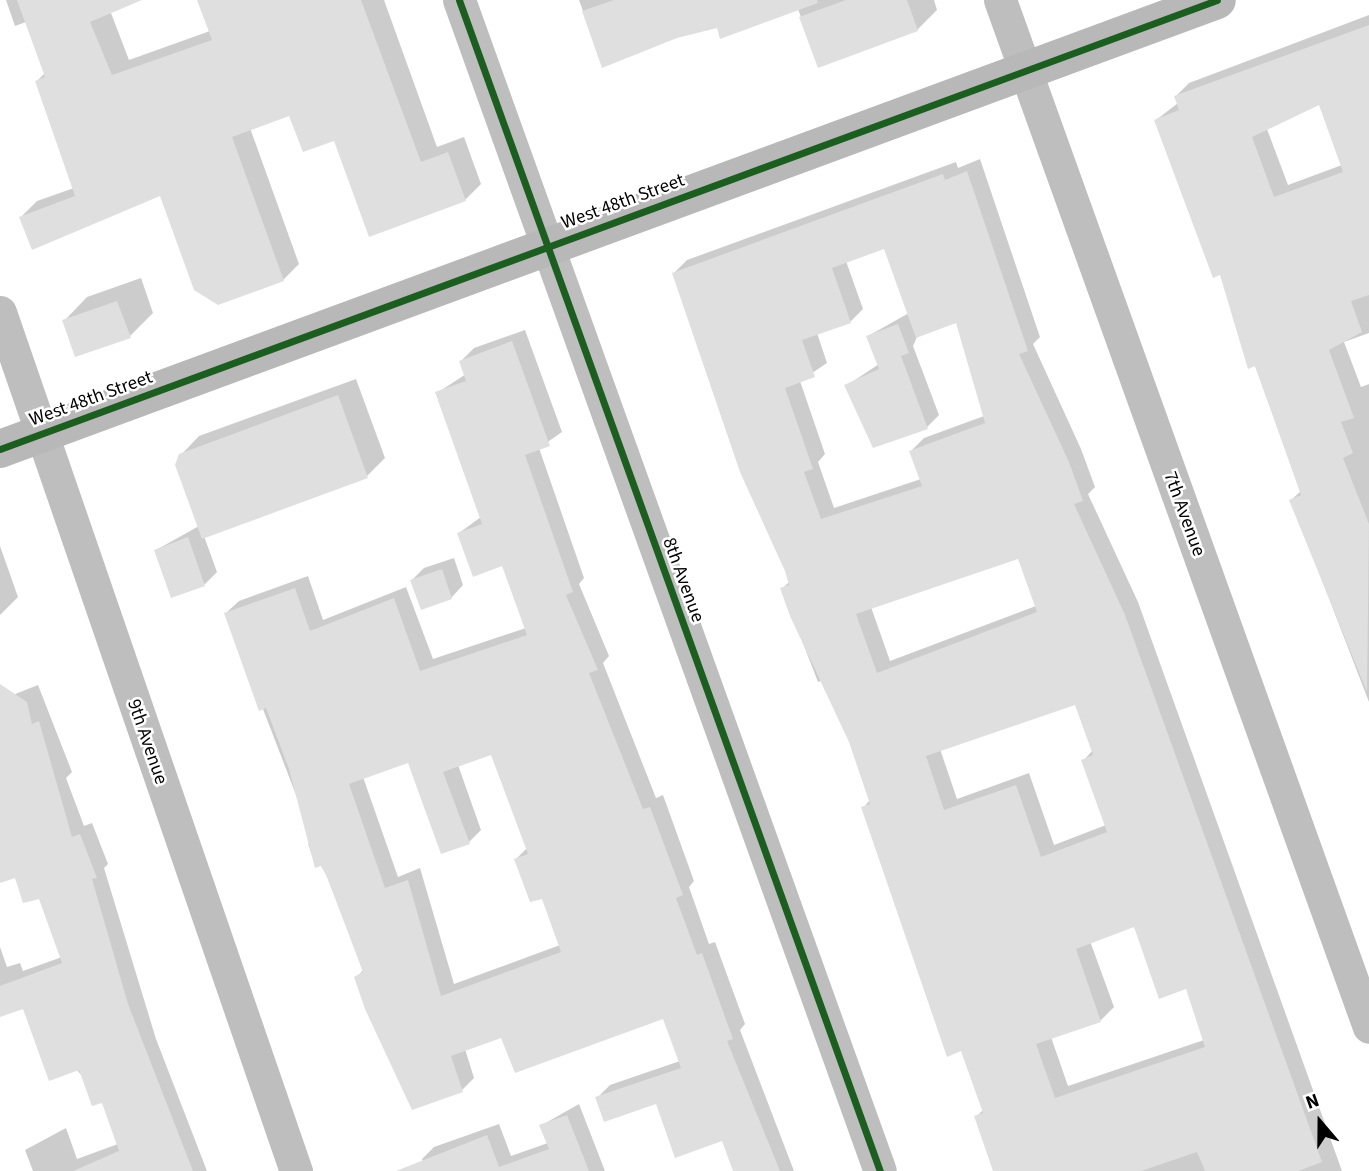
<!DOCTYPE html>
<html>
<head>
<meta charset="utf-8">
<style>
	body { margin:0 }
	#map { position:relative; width:1369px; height:1171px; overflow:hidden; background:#fff; font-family:"Source Sans 3",sans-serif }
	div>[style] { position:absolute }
	.shadow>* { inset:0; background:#0003 }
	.building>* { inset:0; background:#dfdfdf }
	.street>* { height:33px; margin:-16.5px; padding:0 16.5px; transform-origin:16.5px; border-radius:16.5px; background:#bebebe }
	.secondary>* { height:38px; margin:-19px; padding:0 19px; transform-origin:19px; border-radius:19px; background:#b8b8b8 }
	.cycleway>* { height:7px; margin:-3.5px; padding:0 3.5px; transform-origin:3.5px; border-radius:3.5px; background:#1b5e20 }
	span { translate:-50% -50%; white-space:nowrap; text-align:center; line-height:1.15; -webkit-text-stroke:5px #fff; paint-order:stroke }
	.street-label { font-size:19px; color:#000 }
	.north { position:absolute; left:1285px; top:1087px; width:70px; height:70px; -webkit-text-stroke:5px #fff; paint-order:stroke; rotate:340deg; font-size:19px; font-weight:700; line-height:28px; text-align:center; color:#000 }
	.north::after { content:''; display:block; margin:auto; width:24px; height:32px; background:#000; clip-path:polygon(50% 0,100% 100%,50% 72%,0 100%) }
</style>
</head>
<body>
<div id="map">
	<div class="shadow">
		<div style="clip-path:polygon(6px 0,106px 0,129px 60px,210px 31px,198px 0,384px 0,437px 147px,464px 137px,481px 184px,465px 200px,290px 113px,250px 128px,299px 264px,283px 280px,161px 193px,21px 217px,37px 201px,74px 188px,37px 81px,45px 73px,26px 22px,15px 26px)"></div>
		<div style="clip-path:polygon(579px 0,934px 0,937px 10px,917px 30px,819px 66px,798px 9px,677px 36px,603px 66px)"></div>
		<div style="clip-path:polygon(evenodd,1369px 15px,1369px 333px,1344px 342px,1361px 387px,1369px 384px,1369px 702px,1291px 500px,1301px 491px,1221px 273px,1156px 120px,1178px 103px,1176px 96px,1189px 83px,1369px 15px,1320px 103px,1342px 165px,1288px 185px,1267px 129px,1320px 103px)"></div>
		<div style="clip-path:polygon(evenodd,980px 159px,1040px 337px,1033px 344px,1081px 449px,1095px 487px,1088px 494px,1138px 602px,1342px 1171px,999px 1171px,976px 1117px,984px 1109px,962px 1049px,863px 808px,870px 800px,851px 741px,824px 680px,818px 682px,782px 589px,790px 581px,674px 273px,687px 260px,956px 162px,958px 168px,980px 159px,885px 246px,909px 313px,868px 336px,879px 364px,846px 386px,927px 427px,939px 415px,913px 346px,918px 335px,957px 321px,984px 416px,924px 438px,911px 451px,921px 479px,834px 508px,818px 462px,825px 454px,800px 381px,827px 363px,817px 333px,850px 322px,863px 309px,846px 261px,885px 246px,980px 159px,1019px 556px,1036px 606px,890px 661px,871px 607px,1019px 556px,980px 159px,1076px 703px,1093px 750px,1083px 761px,1106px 825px,1054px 845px,1029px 773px,957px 799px,940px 749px,1076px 703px,980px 159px,1135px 925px,1187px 987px,1204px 1040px,1068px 1086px,1051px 1037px,1101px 1020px,1114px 1007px,1090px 941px,1135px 925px)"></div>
		<div style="clip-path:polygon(141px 278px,153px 313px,130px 336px,64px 321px,87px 297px)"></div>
		<div style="clip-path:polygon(evenodd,525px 330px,562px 432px,539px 448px,584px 578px,579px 584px,609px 656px,603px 663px,656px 798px,663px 795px,694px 881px,689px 887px,709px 944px,715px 942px,745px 1024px,740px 1030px,794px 1171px,737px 1171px,723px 1139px,657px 1102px,597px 1098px,610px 1085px,680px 1061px,664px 1017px,502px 1036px,465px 1049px,474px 1078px,462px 1090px,356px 978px,364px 969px,322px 864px,316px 866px,308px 844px,313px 839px,226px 613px,239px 601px,308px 576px,323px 620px,406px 587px,433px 659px,526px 628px,504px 564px,459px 533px,481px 517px,437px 393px,466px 374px,461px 361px,474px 348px,525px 330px,492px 752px,528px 847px,516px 859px,543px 896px,560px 945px,454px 984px,420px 868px,398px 877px,363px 777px,409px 761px,469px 842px,481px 830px,458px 765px,492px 752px)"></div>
		<div style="clip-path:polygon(356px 379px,385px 458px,367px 476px,204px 536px,217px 572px,205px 584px,172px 596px,156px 550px,199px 526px,181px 455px,199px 436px)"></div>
		<div style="clip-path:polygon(0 546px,18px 597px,0 615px)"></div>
		<div style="clip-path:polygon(454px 558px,463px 585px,451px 598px,412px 580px,424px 568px)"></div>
		<div style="clip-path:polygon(38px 685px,72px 772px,66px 778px,84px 826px,92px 823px,108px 864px,104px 868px,156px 1039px,207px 1171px,33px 1171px,25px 1150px,66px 1128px,77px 1159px,118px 1144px,103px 1101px,24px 1007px,0 1015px,0 947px,7px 967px,20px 963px,23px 971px,62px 957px,40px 897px,16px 875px,0 881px,0 700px)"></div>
		<div style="clip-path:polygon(579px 1104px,605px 1171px,426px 1171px,422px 1159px,434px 1147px,499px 1124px,511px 1156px,548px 1143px,542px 1125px)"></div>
	</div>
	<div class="building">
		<div style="clip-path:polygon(17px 0,142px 0,90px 22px,112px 75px,212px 40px,197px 0,361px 0,421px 162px,448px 152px,466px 201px,369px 237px,334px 141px,303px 152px,289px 116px,232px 137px,284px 281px,218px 305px,194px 290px,160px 196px,32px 250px,19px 217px,75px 196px,35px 81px,45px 77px)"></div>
		<div style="clip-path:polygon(614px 0,817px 0,818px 3px,720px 39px,717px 28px,677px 38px,602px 68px,582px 11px)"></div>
		<div style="clip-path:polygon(846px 0,907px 0,918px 31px,818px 68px,799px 17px)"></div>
		<div style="clip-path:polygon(evenodd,1369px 25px,1369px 295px,1351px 301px,1362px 332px,1329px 350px,1354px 418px,1341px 422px,1353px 453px,1343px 458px,1369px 524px,1367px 692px,1289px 500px,1301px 495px,1255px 366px,1248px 369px,1220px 275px,1213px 278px,1154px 120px,1179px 110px,1174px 96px,1369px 25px,1319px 105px,1343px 172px,1274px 197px,1252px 137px,1319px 105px)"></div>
		<div style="clip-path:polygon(evenodd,967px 171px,1028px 351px,1019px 354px,1069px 462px,1083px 501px,1074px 504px,1125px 615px,1322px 1162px,1298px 1171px,1205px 1171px,1197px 1152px,1141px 1171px,993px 1171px,974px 1116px,983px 1113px,961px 1051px,947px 1057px,861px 807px,870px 804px,849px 742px,790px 616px,780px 588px,789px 585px,785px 571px,740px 472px,672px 273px,943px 174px,945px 180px,967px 171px,884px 249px,916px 338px,956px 323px,985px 423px,909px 451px,922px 486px,821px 519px,804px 472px,813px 469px,785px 388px,815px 377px,802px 340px,851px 323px,832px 268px,884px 249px,967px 171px,1018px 559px,1037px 612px,877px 673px,856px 614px,1018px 559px,967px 171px,1075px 705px,1093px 755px,1081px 760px,1107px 832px,1041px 857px,1016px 785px,944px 810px,926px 756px,1075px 705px,967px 171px,1134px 927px,1159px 999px,1186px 989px,1205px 1047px,1055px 1098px,1036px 1044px,1101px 1022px,1076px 949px,1134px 927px)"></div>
		<div style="clip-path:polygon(117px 301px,131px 338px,75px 357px,62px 320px)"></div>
		<div style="clip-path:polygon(898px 324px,909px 353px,901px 356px,928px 429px,873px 448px,844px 385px,879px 369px,866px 336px)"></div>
		<div style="clip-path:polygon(evenodd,512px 341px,550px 446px,525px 455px,573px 592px,566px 595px,598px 670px,589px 673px,643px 809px,650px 807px,683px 895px,676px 898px,697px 955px,702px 953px,733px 1039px,727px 1041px,780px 1171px,733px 1171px,722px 1141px,675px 1158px,656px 1104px,604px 1122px,595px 1097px,681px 1068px,663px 1019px,515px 1073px,501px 1038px,451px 1056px,463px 1092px,412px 1110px,365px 1009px,354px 977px,363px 972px,327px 877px,321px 866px,315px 868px,289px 769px,266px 708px,259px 711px,224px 613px,295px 588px,310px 631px,394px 598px,420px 671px,527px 635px,502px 566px,473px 577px,457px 533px,482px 524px,435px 392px,466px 381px,459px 361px,512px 341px,491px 755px,528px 854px,514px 859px,530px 902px,542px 899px,561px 952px,441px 996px,408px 880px,385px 888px,349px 784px,408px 763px,441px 854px,470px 844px,443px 772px,491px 755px)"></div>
		<div style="clip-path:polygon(338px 395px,368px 478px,202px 539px,175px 465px,179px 454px)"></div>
		<div style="clip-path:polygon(188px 537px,205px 586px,171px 598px,154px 550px)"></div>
		<div style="clip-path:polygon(442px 569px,452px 599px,421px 610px,410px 580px)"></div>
		<div style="clip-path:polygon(0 684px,27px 702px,32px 724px,39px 721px,72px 837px,80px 834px,97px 878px,92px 879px,128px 1004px,193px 1171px,73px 1171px,119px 1151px,102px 1103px,92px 1106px,79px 1070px,49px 1081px,23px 1009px,0 1017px,0 986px,62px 963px,39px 899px,23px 903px,15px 878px,0 883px)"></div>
		<div style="clip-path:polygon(567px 1115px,589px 1171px,396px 1171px,487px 1135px,499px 1167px,549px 1149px,539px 1125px)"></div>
	</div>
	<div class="street">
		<div style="left:459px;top:0;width:1244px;rotate:70.23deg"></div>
		<div style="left:1000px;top:0;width:1091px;rotate:70.24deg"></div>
		<div style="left:0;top:312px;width:909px;rotate:70.99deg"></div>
	</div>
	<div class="secondary">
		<div style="left:0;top:449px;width:1297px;rotate:-20.25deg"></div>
	</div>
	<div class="cycleway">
		<div style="left:459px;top:0;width:1244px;rotate:70.23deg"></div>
		<div style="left:0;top:449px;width:1297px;rotate:-20.25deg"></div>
	</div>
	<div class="street-label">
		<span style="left:623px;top:202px;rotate:-20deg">West 48th Street</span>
		<span style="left:91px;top:399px;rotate:-20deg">West 48th Street</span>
		<span style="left:1184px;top:514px;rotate:70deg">7th Avenue</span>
		<span style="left:683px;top:580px;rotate:70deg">8th Avenue</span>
		<span style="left:147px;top:742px;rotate:71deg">9th Avenue</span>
	</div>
	<div class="north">N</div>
</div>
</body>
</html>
